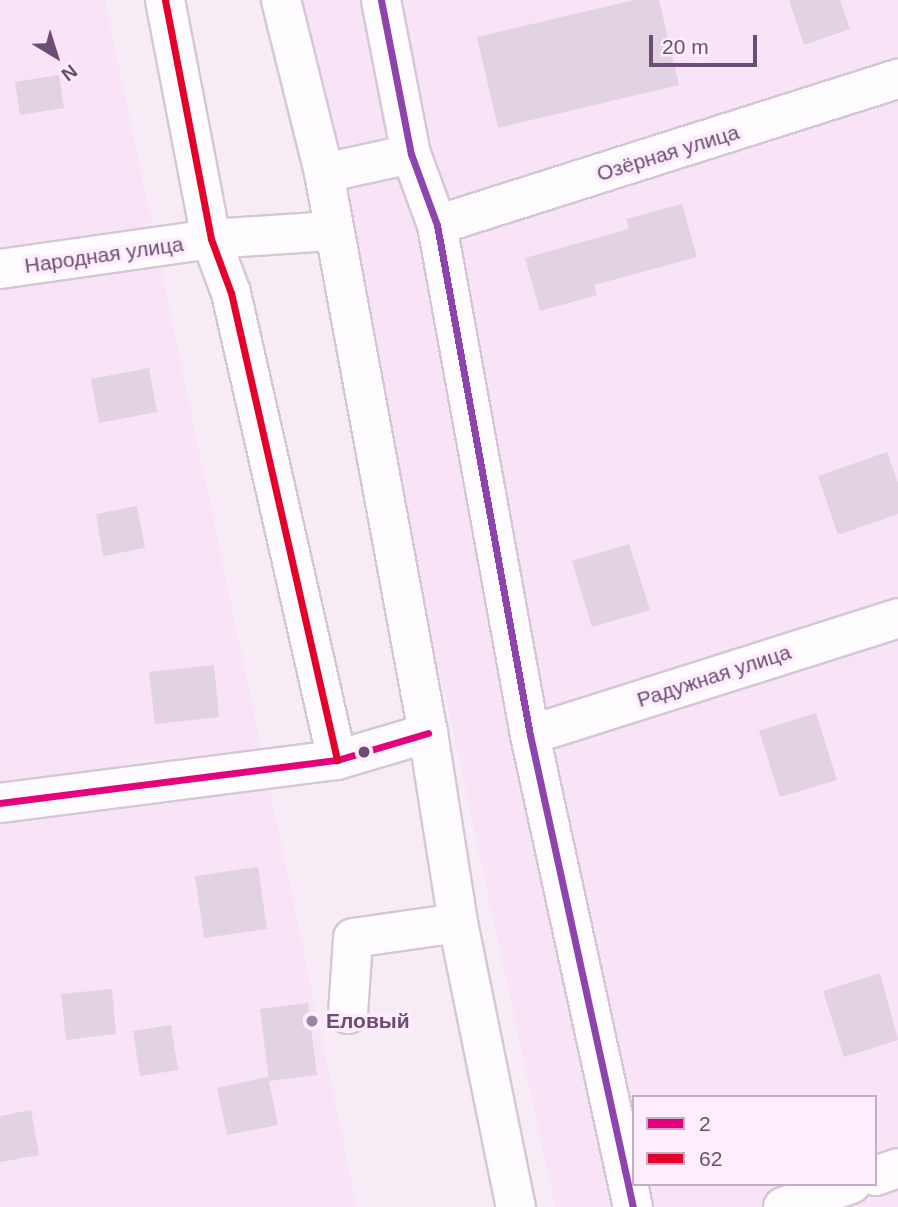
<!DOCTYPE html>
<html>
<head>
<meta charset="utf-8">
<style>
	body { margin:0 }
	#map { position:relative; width:898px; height:1207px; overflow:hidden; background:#f7ecf6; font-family:Helvetica,sans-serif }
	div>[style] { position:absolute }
	.residential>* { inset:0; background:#f8e3f7 }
	.building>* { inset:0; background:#e1d3e2 }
	.roads { filter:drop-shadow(2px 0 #d4c8d5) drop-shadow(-2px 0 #d4c8d5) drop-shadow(0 2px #d4c8d5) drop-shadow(0 -2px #d4c8d5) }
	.minor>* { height:38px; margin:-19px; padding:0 19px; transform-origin:19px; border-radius:19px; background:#fefcfe }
	.bus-1>* { height:7px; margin:-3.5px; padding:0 3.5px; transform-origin:3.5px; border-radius:3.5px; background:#e5007d }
	.bus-2>* { height:7px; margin:-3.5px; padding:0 3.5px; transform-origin:3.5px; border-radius:3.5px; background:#e4002b }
	.bus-3>* { height:7px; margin:-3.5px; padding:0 3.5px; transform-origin:3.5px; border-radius:3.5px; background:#8e44ad }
	.dots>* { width:19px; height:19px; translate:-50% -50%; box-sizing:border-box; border:4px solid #feedfd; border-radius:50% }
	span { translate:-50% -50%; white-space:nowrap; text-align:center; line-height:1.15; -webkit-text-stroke:7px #feedfd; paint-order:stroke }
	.street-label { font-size:21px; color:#6d4c75 }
	.poi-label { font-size:21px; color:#6d4c75; font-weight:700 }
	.left { translate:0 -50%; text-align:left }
	.legend { position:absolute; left:632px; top:1095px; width:245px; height:91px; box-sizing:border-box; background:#feedfd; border:2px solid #c4adc7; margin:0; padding:9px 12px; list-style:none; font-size:21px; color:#6d4c75 }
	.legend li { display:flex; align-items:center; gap:14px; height:35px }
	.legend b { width:35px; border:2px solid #c4adc7 }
	.north { position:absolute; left:21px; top:21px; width:70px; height:70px; -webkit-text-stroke:5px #feedfd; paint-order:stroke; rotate:142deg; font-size:19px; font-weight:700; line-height:28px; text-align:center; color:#6d4c75 }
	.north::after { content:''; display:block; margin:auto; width:24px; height:32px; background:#6d4c75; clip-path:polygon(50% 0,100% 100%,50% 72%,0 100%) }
	.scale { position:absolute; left:649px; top:35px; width:108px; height:32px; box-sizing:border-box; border:4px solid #6d4c75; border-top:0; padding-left:9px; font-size:21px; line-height:24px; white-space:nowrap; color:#6d4c75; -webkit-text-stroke:5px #feedfd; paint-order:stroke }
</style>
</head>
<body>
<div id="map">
	<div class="residential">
		<div style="clip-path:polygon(0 0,105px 0,357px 1207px,0 1207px)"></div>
		<div style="clip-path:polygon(evenodd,296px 0,898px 0,898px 1207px,555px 1207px,296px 0,634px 1097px,875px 1097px,875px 1184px,634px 1184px,634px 1097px)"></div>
	</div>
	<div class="building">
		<div style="clip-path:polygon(634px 0,659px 0,679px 85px,498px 128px,477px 37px)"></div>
		<div style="clip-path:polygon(789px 0,840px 0,850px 29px,804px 45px)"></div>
		<div style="clip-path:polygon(59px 75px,64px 108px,20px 115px,15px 82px)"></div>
		<div style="clip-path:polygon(682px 204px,697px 257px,594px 285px,597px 295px,540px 311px,525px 258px,629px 229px,626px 219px)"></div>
		<div style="clip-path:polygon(149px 368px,157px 412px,99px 423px,91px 379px)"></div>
		<div style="clip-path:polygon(887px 452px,898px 483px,898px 514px,838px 535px,818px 476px)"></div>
		<div style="clip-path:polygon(137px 506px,145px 548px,103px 556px,96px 514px)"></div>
		<div style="clip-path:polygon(629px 544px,650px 610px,592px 627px,572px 561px)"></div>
		<div style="clip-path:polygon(214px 665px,219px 717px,155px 724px,149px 672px)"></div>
		<div style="clip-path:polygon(816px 713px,837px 780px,780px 797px,759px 731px)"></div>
		<div style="clip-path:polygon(258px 867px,267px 929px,204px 938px,195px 876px)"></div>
		<div style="clip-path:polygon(880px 973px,898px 1040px,844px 1057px,823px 991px)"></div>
		<div style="clip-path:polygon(112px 989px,116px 1034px,66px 1040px,61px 994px)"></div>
		<div style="clip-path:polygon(308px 1003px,317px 1075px,269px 1081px,260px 1009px)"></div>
		<div style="clip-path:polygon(171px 1025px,178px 1070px,140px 1076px,133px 1031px)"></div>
		<div style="clip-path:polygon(268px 1077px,278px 1125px,227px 1135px,217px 1088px)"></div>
		<div style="clip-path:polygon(31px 1110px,39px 1155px,0 1162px,0 1116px)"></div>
	</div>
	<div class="roads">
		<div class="minor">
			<div style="left:165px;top:0;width:243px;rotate:79.1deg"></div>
			<div style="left:211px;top:239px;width:58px;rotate:69.7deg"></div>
			<div style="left:231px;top:293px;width:479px;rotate:77.2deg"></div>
			<div style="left:281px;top:0;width:178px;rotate:76deg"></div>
			<div style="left:324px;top:173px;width:570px;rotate:79.48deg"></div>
			<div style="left:428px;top:733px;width:192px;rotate:81deg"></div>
			<div style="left:458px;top:923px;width:290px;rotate:78.5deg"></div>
			<div style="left:381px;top:0;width:157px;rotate:79deg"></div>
			<div style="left:411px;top:154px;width:76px;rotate:69.9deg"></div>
			<div style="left:437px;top:225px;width:518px;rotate:79.67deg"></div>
			<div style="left:530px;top:735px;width:483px;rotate:77.7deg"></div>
			<div style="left:324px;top:173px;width:89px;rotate:-12.3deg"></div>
			<div style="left:437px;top:225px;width:484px;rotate:-17.6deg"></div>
			<div style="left:0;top:269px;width:213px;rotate:-8.1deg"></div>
			<div style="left:211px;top:239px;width:122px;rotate:-3.8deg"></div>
			<div style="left:530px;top:735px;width:386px;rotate:-17.6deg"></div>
			<div style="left:0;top:803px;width:340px;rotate:-7.3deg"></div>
			<div style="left:337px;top:760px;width:95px;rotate:-16.5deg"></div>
			<div style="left:348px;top:1014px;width:76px;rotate:-86.2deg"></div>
			<div style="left:353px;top:938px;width:106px;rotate:-8.1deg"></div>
			<div style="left:875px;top:1176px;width:24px;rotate:-19deg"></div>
			<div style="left:783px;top:1207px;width:72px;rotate:-18.7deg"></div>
		</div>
	</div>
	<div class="bus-1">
		<div style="left:0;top:803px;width:340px;rotate:-7.3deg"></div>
		<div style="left:337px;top:760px;width:95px;rotate:-16.5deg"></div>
	</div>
	<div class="bus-2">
		<div style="left:165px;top:0;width:243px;rotate:79.1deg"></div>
		<div style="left:211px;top:239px;width:58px;rotate:69.7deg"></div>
		<div style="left:231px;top:293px;width:479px;rotate:77.2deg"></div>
	</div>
	<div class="bus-3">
		<div style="left:381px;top:0;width:157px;rotate:79deg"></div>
		<div style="left:411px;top:154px;width:76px;rotate:69.9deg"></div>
		<div style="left:437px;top:225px;width:518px;rotate:79.67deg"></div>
		<div style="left:530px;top:735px;width:483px;rotate:77.7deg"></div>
	</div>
	<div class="dots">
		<div style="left:364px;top:752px;background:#6d4c75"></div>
		<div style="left:312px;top:1021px;background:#9d84a2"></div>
	</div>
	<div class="street-label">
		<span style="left:668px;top:153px;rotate:-17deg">Озёрная улица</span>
		<span style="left:104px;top:255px;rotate:-8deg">Народная улица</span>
		<span style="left:714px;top:676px;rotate:-18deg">Радужная улица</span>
	</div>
	<div class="poi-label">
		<span class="left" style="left:326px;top:1021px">Еловый</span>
	</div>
	<ul class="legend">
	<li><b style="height:9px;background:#e5007d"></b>2</li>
	<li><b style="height:9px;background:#e4002b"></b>62</li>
	</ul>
	<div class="north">N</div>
	<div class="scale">20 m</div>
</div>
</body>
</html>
